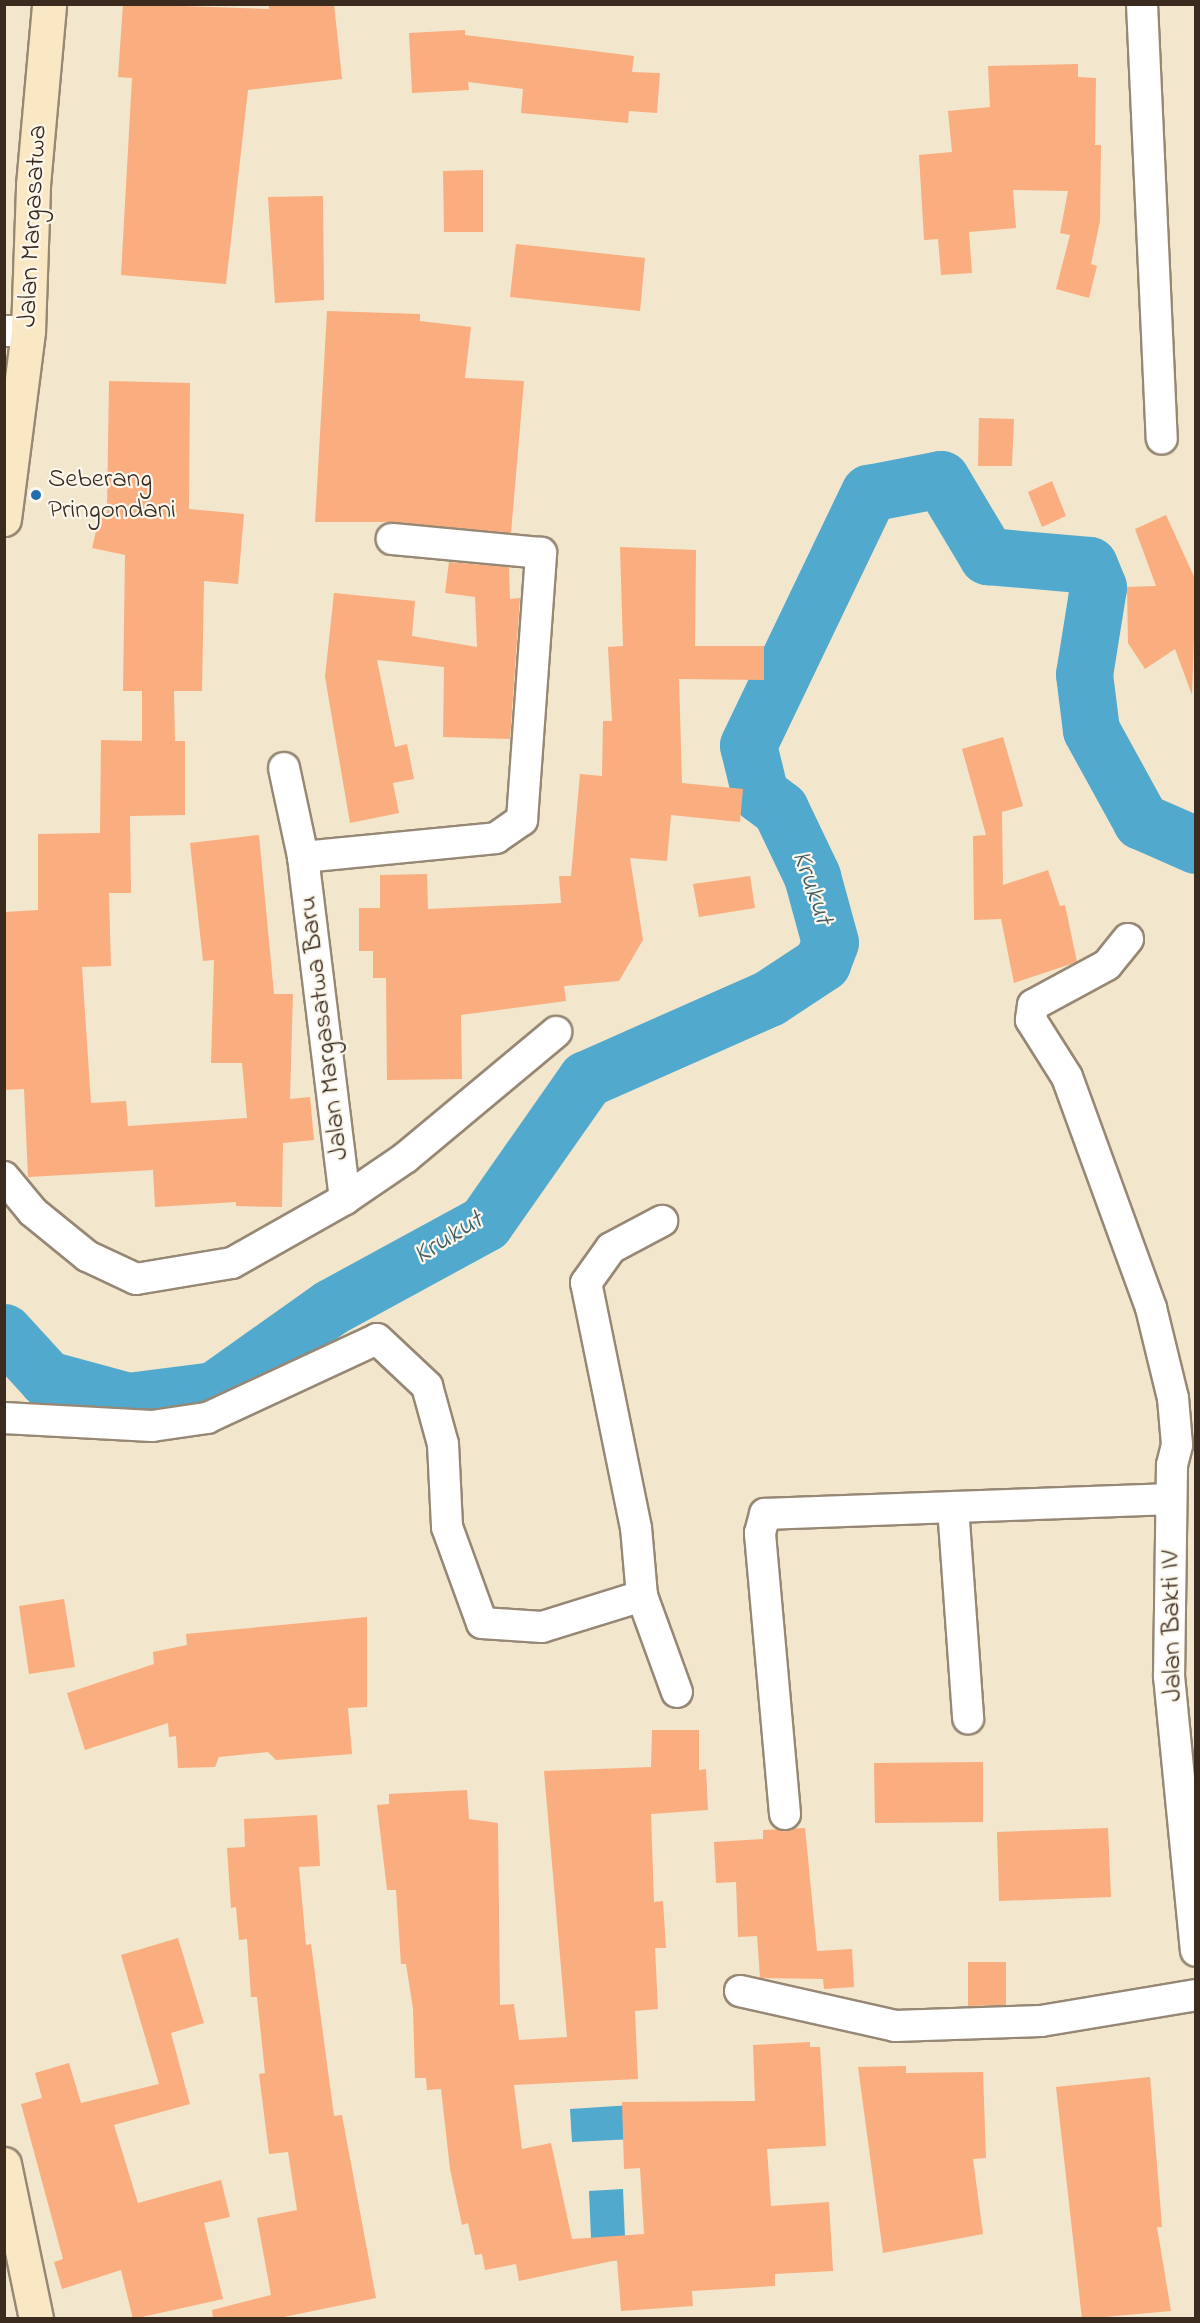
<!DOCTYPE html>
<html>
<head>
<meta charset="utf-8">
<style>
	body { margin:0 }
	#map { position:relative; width:1200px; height:2323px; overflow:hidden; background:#f2e6cc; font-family:"Indie Flower",sans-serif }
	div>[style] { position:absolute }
	.water>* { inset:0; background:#51a9ce }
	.river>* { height:57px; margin:-28.5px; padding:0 28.5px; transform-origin:28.5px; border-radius:28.5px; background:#51a9ce }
	.building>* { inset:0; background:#faad7e }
	.roads { filter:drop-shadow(2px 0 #968875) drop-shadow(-2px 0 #968875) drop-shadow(0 2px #968875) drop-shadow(0 -2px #968875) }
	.street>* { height:30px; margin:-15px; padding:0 15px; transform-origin:15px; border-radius:15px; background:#fff }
	.secondary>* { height:33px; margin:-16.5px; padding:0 16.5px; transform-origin:16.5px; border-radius:16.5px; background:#fae7c3 }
	.dots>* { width:16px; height:16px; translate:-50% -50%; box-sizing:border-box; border:3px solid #fbf7ec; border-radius:50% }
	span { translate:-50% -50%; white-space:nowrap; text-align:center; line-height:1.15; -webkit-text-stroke:4.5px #fbf7ec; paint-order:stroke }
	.street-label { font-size:27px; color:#3b2a1e }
	.poi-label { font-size:27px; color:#3b2a1e }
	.left { translate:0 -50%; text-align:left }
	.water-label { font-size:28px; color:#445d64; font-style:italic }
	.frame { position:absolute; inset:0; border:6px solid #3b2a1e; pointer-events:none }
</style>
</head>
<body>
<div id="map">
	<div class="water">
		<div style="clip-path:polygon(632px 2105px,634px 2139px,572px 2142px,570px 2109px)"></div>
		<div style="clip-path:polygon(623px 2189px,626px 2260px,592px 2261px,589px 2191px)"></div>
	</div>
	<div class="river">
		<div style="left:4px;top:1332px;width:64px;rotate:47.5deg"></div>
		<div style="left:47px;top:1379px;width:84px;rotate:15.2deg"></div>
		<div style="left:128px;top:1401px;width:87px;rotate:-7.3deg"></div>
		<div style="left:214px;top:1390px;width:143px;rotate:-35.4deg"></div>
		<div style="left:331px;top:1307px;width:175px;rotate:-28.6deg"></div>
		<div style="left:485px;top:1223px;width:176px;rotate:-55deg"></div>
		<div style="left:586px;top:1079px;width:200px;rotate:-23.9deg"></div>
		<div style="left:769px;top:998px;width:64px;rotate:-33.4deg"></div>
		<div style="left:822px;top:963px;width:22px;rotate:-69deg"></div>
		<div style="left:830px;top:942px;width:68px;rotate:-105.3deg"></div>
		<div style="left:812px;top:876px;width:74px;rotate:-115.5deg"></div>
		<div style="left:780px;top:809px;width:25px;rotate:-143deg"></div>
		<div style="left:760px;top:794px;width:50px;rotate:-103.8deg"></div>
		<div style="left:748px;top:745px;width:280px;rotate:-64.4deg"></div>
		<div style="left:869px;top:493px;width:73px;rotate:-11deg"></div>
		<div style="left:941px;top:479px;width:90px;rotate:59.1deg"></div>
		<div style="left:987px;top:556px;width:102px;rotate:5deg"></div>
		<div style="left:1089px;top:565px;width:24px;rotate:68deg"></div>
		<div style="left:1098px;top:587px;width:88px;rotate:99.1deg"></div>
		<div style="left:1084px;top:674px;width:56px;rotate:82.9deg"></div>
		<div style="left:1091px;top:730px;width:104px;rotate:61.2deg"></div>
		<div style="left:1141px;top:821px;width:60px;rotate:23.6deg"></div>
	</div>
	<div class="building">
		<div style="clip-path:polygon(123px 4px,269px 9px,269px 4px,334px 4px,342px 79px,248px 90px,226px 284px,121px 275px,132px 78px,118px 77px)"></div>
		<div style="clip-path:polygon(465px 30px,465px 35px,634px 56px,632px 72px,660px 73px,657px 113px,629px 111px,628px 123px,521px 113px,523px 89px,468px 82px,469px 90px,412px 93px,409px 33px)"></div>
		<div style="clip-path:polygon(1078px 64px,1078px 77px,1096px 78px,1095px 145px,1101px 145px,1100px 221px,1091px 264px,1097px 266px,1089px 298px,1056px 289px,1070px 235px,1060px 233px,1068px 191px,1013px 190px,1016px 228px,969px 232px,972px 273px,941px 275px,938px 239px,924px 240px,919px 155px,952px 152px,948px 111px,990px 107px,988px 66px)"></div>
		<div style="clip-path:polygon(483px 170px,483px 232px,444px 232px,443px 171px)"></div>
		<div style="clip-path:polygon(323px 196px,324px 300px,275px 303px,268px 197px)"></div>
		<div style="clip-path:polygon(516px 244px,645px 258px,640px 311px,510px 297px)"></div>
		<div style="clip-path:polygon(327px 311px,420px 314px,420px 321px,471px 327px,465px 378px,524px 381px,511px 533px,394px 522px,315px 522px)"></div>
		<div style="clip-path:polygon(109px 381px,190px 383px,189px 509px,244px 514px,238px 584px,204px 581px,202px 691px,174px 691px,175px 741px,185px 741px,185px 815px,130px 816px,131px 893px,109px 893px,111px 966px,82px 967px,91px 1103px,126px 1101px,128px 1126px,247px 1118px,242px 1063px,211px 1063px,214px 960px,203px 961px,190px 843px,259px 835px,274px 994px,293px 994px,290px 1099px,310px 1097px,314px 1140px,283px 1143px,282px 1207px,236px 1206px,236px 1202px,155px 1207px,153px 1170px,28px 1177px,24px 1089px,4px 1090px,5px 912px,38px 910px,38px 834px,100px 833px,101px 740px,142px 741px,142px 691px,123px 691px,125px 555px,92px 548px,101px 511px,107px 512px)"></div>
		<div style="clip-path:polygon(979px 418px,1014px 419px,1012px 466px,978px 466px)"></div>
		<div style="clip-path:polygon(1052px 481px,1066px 516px,1042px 527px,1028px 492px)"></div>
		<div style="clip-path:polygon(1166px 515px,1196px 581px,1192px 695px,1175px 649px,1145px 669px,1128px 643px,1127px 587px,1156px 586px,1135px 529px)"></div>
		<div style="clip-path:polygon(620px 547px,696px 550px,695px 646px,764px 646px,764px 680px,679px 679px,682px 783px,743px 789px,740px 822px,671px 815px,667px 861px,630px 858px,643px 940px,619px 981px,564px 986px,566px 1001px,461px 1015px,462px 1079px,387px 1080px,386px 978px,373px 978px,373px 951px,359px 951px,359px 908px,380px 908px,380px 875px,427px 874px,428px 909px,561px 903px,559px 876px,571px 876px,580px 774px,602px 776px,603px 721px,612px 721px,608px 647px,623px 646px)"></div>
		<div style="clip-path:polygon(449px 562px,509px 567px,510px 599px,520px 598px,510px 739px,443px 737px,444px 667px,377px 660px,395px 747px,407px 744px,414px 779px,393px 783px,399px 813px,350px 823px,325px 677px,334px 593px,415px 601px,412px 636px,477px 647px,475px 597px,445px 593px)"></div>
		<div style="clip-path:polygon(1003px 737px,1023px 806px,1002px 812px,1003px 885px,1048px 870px,1060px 906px,1065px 905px,1077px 962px,1014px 983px,1001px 919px,974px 920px,973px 836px,986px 835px,962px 749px)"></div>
		<div style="clip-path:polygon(750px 876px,755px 908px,699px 917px,693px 884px)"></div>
		<div style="clip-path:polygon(64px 1599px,75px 1667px,29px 1674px,19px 1606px)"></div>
		<div style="clip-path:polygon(367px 1617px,367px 1707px,348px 1708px,352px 1754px,276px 1760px,268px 1752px,219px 1757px,215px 1767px,178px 1768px,176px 1736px,169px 1737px,168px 1723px,85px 1750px,67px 1693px,154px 1664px,153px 1652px,187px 1645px,186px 1634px)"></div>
		<div style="clip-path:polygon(652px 1730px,699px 1730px,699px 1770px,706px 1769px,708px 1810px,651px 1814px,654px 1902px,663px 1901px,666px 1948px,655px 1948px,658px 2009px,635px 2011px,638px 2079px,514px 2085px,522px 2149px,551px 2143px,572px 2239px,644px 2234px,640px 2168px,624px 2169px,622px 2102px,755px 2101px,753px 2045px,810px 2042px,810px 2047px,820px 2047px,826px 2146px,767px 2149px,771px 2206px,829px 2202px,833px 2271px,775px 2274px,775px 2286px,692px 2291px,693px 2306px,621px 2311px,617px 2260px,519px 2281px,516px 2264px,485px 2270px,482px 2254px,475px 2255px,468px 2223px,462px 2225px,450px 2169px,441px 2089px,427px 2090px,426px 2078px,415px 2078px,413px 2009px,406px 1964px,401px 1964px,396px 1890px,387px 1890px,377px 1805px,389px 1804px,389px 1794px,467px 1790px,469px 1819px,498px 1823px,500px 2005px,514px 2004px,519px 2040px,567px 2037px,544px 1771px,651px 1767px)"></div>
		<div style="clip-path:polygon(983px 1762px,983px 1822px,875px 1823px,874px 1763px)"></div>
		<div style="clip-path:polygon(317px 1815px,320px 1866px,299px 1867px,306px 1945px,311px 1944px,334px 2116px,342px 2115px,376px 2298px,274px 2319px,213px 2319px,212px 2310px,271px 2295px,257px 2218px,297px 2210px,288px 2152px,269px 2154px,259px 2074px,265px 2073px,257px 1997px,251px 1997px,247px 1939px,239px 1940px,236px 1907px,231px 1908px,227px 1848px,245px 1847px,244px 1819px)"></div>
		<div style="clip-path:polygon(805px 1828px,817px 1951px,852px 1949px,854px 1987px,824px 1989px,823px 1979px,760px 1978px,757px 1936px,738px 1937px,736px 1882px,716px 1883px,714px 1842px,763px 1839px,763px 1830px)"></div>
		<div style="clip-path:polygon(1108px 1828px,1111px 1897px,999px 1901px,997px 1832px)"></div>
		<div style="clip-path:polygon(178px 1938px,204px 2023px,171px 2033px,190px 2104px,114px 2125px,138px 2203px,221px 2180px,230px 2217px,204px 2223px,223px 2299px,133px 2319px,121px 2270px,62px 2289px,54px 2262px,63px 2259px,21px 2104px,42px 2098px,35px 2073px,69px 2063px,81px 2103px,159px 2084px,121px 1955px)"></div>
		<div style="clip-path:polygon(968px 1962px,1006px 1962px,1006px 2005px,968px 2006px)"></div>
		<div style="clip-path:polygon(906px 2066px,906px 2073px,983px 2072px,986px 2158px,973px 2159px,983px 2234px,883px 2253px,858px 2067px)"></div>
		<div style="clip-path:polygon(1150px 2077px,1162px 2227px,1157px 2227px,1171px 2311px,1082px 2319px,1056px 2087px)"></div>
	</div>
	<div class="roads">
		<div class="street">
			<div style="left:1142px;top:4px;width:435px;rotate:87.4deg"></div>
			<div style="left:4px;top:331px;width:24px"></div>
			<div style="left:284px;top:768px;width:91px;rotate:77.9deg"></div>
			<div style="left:1128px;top:939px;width:33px;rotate:129deg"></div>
			<div style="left:1107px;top:965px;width:84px;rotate:151.6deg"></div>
			<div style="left:1033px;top:1005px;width:15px;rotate:98deg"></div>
			<div style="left:1031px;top:1020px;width:67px;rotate:57.7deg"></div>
			<div style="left:1067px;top:1077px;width:246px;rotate:70deg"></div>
			<div style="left:1151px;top:1308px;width:93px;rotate:76.3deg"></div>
			<div style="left:1173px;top:1398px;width:47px;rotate:85.1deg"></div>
			<div style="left:1177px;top:1445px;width:21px;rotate:104deg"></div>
			<div style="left:1172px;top:1465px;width:211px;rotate:90.8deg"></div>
			<div style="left:1169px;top:1676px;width:276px;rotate:84.4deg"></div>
			<div style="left:4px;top:1177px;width:45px;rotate:50.4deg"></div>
			<div style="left:33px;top:1212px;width:70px;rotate:39.2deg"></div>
			<div style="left:87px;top:1256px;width:54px;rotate:25.1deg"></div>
			<div style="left:136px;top:1279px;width:97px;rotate:-9.5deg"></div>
			<div style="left:232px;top:1263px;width:130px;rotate:-29.5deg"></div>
			<div style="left:345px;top:1199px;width:345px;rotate:-97deg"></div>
			<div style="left:303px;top:857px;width:194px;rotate:-5.6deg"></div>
			<div style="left:496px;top:838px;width:32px;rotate:-35deg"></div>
			<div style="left:522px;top:820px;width:268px;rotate:-85.9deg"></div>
			<div style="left:541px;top:553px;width:150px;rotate:-174.6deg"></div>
			<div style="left:345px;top:1199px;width:73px;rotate:-34.3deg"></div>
			<div style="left:405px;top:1158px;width:197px;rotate:-39.8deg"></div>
			<div style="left:4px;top:1418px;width:148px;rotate:3.1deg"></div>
			<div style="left:152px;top:1426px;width:56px;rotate:-8.3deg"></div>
			<div style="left:207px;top:1418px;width:187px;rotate:-24.9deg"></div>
			<div style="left:377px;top:1339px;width:69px;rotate:43.2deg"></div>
			<div style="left:427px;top:1386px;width:60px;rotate:74.6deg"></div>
			<div style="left:443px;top:1444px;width:83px;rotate:87.2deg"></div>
			<div style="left:447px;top:1527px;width:102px;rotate:70deg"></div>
			<div style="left:482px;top:1623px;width:60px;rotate:3.8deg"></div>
			<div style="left:542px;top:1627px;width:105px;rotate:-17.2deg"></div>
			<div style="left:642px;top:1596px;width:102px;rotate:70deg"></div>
			<div style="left:953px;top:1507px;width:212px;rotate:85.9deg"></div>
			<div style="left:642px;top:1596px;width:68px;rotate:-95deg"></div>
			<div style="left:636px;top:1528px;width:250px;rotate:-101.5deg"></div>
			<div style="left:586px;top:1283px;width:43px;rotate:-54.5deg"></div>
			<div style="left:611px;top:1248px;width:58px;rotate:-27.9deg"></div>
			<div style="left:785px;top:1814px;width:282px;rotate:-95.1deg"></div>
			<div style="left:760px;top:1533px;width:20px;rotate:-75deg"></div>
			<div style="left:765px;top:1514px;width:406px;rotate:-2.1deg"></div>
			<div style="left:740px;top:1991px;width:159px;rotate:12.7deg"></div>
			<div style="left:895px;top:2026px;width:146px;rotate:-2deg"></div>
			<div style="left:1041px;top:2021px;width:157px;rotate:-9.5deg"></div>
		</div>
		<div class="secondary">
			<div style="left:4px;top:519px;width:190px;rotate:-82.7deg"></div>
			<div style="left:28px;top:331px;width:146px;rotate:-88deg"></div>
			<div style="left:33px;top:185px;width:182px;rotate:-84.9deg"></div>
			<div style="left:4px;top:2164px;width:157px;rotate:78.3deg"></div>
		</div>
	</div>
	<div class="dots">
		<div style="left:36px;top:495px;background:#1f6fb2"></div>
	</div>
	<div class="street-label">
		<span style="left:33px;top:226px;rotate:-87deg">Jalan Margasatwa</span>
		<span style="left:324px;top:1028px;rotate:-97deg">Jalan Margasatwa Baru</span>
		<span style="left:1172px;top:1626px;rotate:-91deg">Jalan Bakti IV</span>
	</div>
	<div class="poi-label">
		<span class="left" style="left:48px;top:495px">Seberang<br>Pringondani</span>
	</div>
	<div class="water-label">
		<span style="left:811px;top:888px;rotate:71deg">Krukut</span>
		<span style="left:449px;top:1239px;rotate:-32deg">Krukut</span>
	</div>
	<div class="frame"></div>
</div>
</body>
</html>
